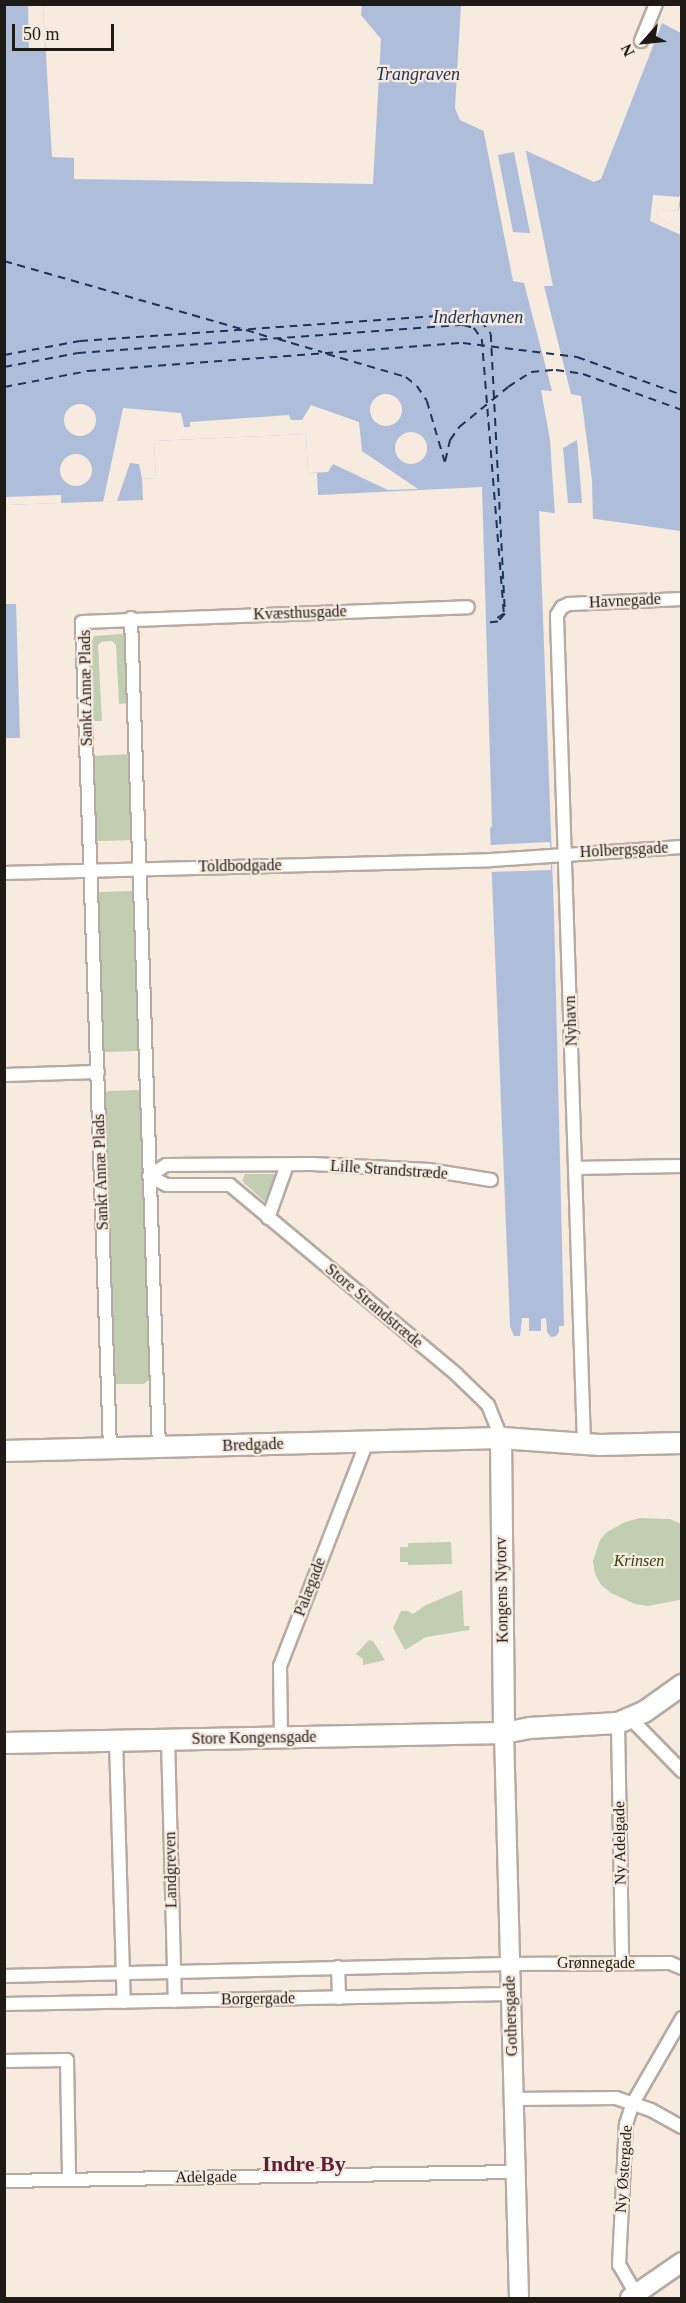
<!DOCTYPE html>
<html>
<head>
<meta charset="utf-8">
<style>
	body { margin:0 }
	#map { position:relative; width:686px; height:2303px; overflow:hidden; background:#f7eadf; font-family:Georgia,serif }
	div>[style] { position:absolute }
	.green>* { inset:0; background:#c1ceb2 }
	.water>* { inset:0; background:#aebeda }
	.pier>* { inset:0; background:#f7eadf }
	.round { border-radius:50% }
	.ferry>* { height:1.5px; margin-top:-0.75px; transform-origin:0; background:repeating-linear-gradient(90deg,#1d3258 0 8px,transparent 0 14px) }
	.roads { filter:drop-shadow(2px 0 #b7aba1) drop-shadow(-2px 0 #b7aba1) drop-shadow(0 2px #b7aba1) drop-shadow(0 -2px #b7aba1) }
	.street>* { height:12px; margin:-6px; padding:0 6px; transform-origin:6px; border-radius:6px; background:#fff }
	.secondary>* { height:18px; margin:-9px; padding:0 9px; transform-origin:9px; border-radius:9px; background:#fff }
	.primary>* { height:20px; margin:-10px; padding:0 10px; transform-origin:10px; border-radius:10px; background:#fff }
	span { translate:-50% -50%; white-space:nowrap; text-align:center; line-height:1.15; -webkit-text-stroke:4.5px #f7eadf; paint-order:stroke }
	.street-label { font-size:16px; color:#1e1a16 }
	.park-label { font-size:16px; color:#314315; font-style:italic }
	.water-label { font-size:18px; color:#1d3258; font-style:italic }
	.district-label { font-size:22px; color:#601d35; font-weight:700 }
	.frame { position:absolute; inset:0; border:6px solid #1e1a16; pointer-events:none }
	.north { position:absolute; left:614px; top:12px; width:60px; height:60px; -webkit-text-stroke:4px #f7eadf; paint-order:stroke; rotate:243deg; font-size:16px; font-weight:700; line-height:24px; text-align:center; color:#1e1a16 }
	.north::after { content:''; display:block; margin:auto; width:21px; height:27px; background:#1e1a16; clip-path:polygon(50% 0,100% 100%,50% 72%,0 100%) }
	.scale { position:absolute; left:12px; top:24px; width:102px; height:27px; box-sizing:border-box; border:3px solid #1e1a16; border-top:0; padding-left:8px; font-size:18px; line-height:21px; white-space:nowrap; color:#1e1a16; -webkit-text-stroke:4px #f7eadf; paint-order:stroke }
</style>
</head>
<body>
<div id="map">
	<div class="green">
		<div style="clip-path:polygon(121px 634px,128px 638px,131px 703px,119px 704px,116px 645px,112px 641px,101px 642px,98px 645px,102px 721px,93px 721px,91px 643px,94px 636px)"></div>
		<div style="clip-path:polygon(131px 754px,135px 840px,97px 841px,93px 756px)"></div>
		<div style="clip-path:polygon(136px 891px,141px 1046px,138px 1051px,106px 1052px,102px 1047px,98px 892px)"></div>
		<div style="clip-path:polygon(138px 1090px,142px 1094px,151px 1378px,144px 1384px,116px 1384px,113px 1380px,104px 1094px,108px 1091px)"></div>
		<div style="clip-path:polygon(245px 1174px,277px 1174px,265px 1202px,242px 1181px)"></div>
		<div style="clip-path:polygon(639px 1518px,670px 1519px,681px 1524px,682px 1599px,679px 1600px,648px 1606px,635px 1604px,611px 1593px,601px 1585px,595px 1574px,593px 1561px,600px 1540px,607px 1532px,623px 1523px)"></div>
		<div style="clip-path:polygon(451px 1542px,452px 1564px,408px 1565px,408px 1562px,400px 1562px,400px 1547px,408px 1547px,408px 1543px)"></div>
		<div style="clip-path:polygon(462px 1590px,464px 1626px,470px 1626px,469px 1630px,426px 1637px,405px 1650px,393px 1628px,401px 1611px,408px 1611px,413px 1614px,426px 1605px)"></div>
		<div style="clip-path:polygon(369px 1640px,373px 1641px,385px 1660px,363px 1665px,363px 1659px,356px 1654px)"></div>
	</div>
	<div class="water">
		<div style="clip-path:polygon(461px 4px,455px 108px,460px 120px,594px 182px,601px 179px,662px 23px,681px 33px,681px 203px,678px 211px,658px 209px,656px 217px,681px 229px,681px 531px,539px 511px,554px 914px,564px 1326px,559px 1326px,559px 1332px,556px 1336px,551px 1337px,547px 1332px,546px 1318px,541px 1319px,541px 1331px,529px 1331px,529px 1318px,522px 1318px,520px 1336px,514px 1336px,510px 1326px,490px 829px,492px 826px,482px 487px,318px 495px,317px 473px,308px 473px,306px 434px,154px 441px,156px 478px,142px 479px,143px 500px,5px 505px,4px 5px,43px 5px,52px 157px,74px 158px,74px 179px,373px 184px,381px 39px,361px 15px,362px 5px)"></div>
		<div style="clip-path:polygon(5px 604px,16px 604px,20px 738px,5px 738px)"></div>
	</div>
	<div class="pier">
		<div style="clip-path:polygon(28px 5px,43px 5px,45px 48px,29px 48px)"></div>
		<div style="clip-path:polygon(evenodd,483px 128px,525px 147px,553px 286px,544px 286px,571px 394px,581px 396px,592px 480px,593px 521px,555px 516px,550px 440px,541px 390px,552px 391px,524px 283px,513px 281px,483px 128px,514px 152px,530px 233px,529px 233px,513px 232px,498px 155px,514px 152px,483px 128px,577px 440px,582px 503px,568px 503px,563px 448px,577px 440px)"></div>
		<div style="clip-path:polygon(681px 192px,678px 211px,658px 209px,656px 217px,681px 229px,681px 235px,650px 221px,653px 195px,679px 197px)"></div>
		<div class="round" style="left:370px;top:394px;width:32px;height:32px"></div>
		<div class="round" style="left:64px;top:404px;width:32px;height:32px"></div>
		<div style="clip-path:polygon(311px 405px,359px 422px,362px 451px,418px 489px,388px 490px,333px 464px,328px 472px,308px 473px,306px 434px,154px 441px,156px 478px,142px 479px,139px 464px,130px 463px,117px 501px,103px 502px,123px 408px,181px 413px,184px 427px,190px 427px,190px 422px,289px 415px,291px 420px,302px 420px)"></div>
		<div class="round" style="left:395px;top:432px;width:32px;height:32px"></div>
		<div class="round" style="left:60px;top:454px;width:32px;height:32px"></div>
		<div style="clip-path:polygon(61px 495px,61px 503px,5px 505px,5px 497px)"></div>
		<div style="clip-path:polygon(550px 842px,551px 870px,491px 872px,490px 845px)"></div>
	</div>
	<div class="ferry">
		<div style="left:4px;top:261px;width:247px;rotate:16deg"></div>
		<div style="left:246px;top:330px;width:28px;rotate:17deg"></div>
		<div style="left:278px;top:339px;width:46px;rotate:16.5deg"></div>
		<div style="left:327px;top:354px;width:82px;rotate:16.2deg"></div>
		<div style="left:406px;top:377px;width:14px;rotate:39deg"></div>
		<div style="left:417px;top:386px;width:18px;rotate:56deg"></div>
		<div style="left:427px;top:401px;width:64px;rotate:73.6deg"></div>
		<div style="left:4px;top:355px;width:77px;rotate:-10.4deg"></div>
		<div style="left:80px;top:341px;width:390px;rotate:-4deg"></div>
		<div style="left:469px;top:314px;width:14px;rotate:30deg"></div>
		<div style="left:481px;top:321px;width:16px;rotate:52deg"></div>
		<div style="left:491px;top:334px;width:280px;rotate:87.1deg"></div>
		<div style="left:505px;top:614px;width:11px;rotate:131deg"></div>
		<div style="left:498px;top:622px;width:11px;rotate:175deg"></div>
		<div style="left:4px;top:367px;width:75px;rotate:-10.7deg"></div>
		<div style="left:78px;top:353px;width:386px;rotate:-4.2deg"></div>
		<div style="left:463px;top:325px;width:11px;rotate:15deg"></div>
		<div style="left:474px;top:328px;width:14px;rotate:54deg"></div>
		<div style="left:482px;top:339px;width:276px;rotate:85.4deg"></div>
		<div style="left:504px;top:614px;width:12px;rotate:145deg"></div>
		<div style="left:4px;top:387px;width:86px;rotate:-10.8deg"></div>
		<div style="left:88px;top:371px;width:376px;rotate:-4.3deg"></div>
		<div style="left:463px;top:343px;width:115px;rotate:7deg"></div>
		<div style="left:577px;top:357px;width:112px;rotate:19.9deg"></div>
		<div style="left:445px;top:461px;width:22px;rotate:-77deg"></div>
		<div style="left:450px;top:440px;width:16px;rotate:-55deg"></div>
		<div style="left:459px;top:427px;width:63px;rotate:-39.2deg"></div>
		<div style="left:508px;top:387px;width:27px;rotate:-33deg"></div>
		<div style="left:531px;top:372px;width:25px;rotate:-5deg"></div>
		<div style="left:556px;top:370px;width:27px;rotate:8deg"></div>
		<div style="left:583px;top:374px;width:105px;rotate:20deg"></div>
	</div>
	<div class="roads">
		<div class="street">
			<div style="left:641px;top:41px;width:40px;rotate:-68deg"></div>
			<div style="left:131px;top:618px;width:829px;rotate:88.07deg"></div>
			<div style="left:4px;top:873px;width:487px;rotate:-1.5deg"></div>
			<div style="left:491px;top:860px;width:191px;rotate:-3.9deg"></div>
			<div style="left:4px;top:1075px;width:94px;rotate:-1.8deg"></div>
			<div style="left:575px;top:1168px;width:107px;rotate:-1.1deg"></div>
			<div style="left:491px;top:1180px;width:63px;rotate:-170.8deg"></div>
			<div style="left:429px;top:1170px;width:117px;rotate:-177.1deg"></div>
			<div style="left:312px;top:1164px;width:146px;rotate:179.6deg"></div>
			<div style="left:166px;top:1165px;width:20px;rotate:147deg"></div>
			<div style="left:149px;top:1176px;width:20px;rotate:27deg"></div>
			<div style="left:167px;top:1185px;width:63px"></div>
			<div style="left:230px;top:1185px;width:295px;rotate:39.9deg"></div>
			<div style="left:456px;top:1374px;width:45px;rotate:44.1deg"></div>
			<div style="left:488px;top:1405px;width:35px;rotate:68deg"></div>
			<div style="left:268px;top:1218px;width:56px;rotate:-70.3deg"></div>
			<div style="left:584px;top:1444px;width:829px;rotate:-91.87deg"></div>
			<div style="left:557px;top:615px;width:9px;rotate:-58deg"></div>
			<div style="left:562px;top:607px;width:8px;rotate:-23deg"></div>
			<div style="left:569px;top:604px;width:113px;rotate:-2.5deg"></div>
			<div style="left:110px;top:1449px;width:827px;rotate:-91.94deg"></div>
			<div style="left:82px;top:622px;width:386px;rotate:-2.2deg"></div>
			<div style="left:631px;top:1719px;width:73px;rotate:45.6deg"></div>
			<div style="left:618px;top:1723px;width:240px;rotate:89deg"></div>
			<div style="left:281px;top:1737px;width:71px;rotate:-90.8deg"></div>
			<div style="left:280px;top:1666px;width:240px;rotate:-68.8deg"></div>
			<div style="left:168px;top:1739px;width:262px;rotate:88.5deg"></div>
			<div style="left:116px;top:1740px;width:262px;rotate:88.3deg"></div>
			<div style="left:338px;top:1967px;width:31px;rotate:88deg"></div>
			<div style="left:4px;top:1976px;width:506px;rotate:-1.36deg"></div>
			<div style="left:510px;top:1964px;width:160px;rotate:-0.4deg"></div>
			<div style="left:670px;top:1963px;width:13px;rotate:23deg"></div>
			<div style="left:4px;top:2004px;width:507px;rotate:-1.13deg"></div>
			<div style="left:4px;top:2061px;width:63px;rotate:-0.9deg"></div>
			<div style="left:67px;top:2060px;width:120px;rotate:89deg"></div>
			<div style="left:514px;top:2099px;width:102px;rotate:-0.6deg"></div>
			<div style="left:616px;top:2098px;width:37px;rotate:19deg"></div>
			<div style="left:651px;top:2110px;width:35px;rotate:29deg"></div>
			<div style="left:4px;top:2181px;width:511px;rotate:-1.01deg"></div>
			<div style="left:636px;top:2294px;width:34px;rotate:-120deg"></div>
			<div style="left:619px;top:2265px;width:141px;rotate:-87.2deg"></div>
			<div style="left:626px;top:2124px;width:22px;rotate:-72deg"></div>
			<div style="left:633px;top:2103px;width:98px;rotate:-60deg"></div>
		</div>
		<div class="secondary">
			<div style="left:504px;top:1733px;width:565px;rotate:88.48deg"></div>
			<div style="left:630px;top:2298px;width:63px;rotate:-34.7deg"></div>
		</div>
		<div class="primary">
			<div style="left:501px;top:1438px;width:295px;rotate:89.4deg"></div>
			<div style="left:4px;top:1451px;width:497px;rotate:-1.5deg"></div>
			<div style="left:501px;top:1438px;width:99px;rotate:4deg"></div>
			<div style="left:600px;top:1445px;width:82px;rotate:-1.4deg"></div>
			<div style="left:4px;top:1743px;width:500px;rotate:-1.15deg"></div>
			<div style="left:504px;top:1733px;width:25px;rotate:-11deg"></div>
			<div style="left:529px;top:1728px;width:89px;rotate:-3.2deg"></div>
			<div style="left:618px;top:1723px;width:28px;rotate:-23deg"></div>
			<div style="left:644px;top:1712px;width:47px;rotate:-35.4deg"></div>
		</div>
	</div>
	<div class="street-label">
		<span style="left:625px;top:601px;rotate:-3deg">Havnegade</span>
		<span style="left:300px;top:613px;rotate:-2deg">Kvæsthusgade</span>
		<span style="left:86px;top:688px;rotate:-91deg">Sankt Annæ Plads</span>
		<span style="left:624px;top:850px;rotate:-3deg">Holbergsgade</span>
		<span style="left:240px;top:866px;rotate:-1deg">Toldbodgade</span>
		<span style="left:571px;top:1021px;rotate:-92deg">Nyhavn</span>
		<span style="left:389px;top:1170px;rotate:4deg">Lille Strandstræde</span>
		<span style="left:101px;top:1172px;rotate:-92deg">Sankt Annæ Plads</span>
		<span style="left:374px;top:1306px;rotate:40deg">Store Strandstræde</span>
		<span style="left:253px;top:1445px;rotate:-2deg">Bredgade</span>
		<span style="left:310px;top:1587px;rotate:-69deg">Palægade</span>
		<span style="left:502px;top:1590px;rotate:-91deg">Kongens Nytorv</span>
		<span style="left:254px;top:1738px;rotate:-1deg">Store Kongensgade</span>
		<span style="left:620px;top:1843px;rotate:-91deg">Ny Adelgade</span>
		<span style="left:171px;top:1870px;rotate:-91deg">Landgreven</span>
		<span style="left:596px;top:1963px">Grønnegade</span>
		<span style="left:258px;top:1999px;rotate:-1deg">Borgergade</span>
		<span style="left:511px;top:2016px;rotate:-92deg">Gothersgade</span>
		<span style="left:624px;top:2169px;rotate:-86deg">Ny Østergade</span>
		<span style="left:206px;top:2177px;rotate:-1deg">Adelgade</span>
	</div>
	<div class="park-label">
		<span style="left:639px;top:1561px">Krinsen</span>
	</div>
	<div class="water-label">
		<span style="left:418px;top:74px">Trangraven</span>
		<span style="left:478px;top:317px">Inderhavnen</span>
	</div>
	<div class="district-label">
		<span style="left:304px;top:2164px">Indre By</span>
	</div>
	<div class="frame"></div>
	<div class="north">N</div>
	<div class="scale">50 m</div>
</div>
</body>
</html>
